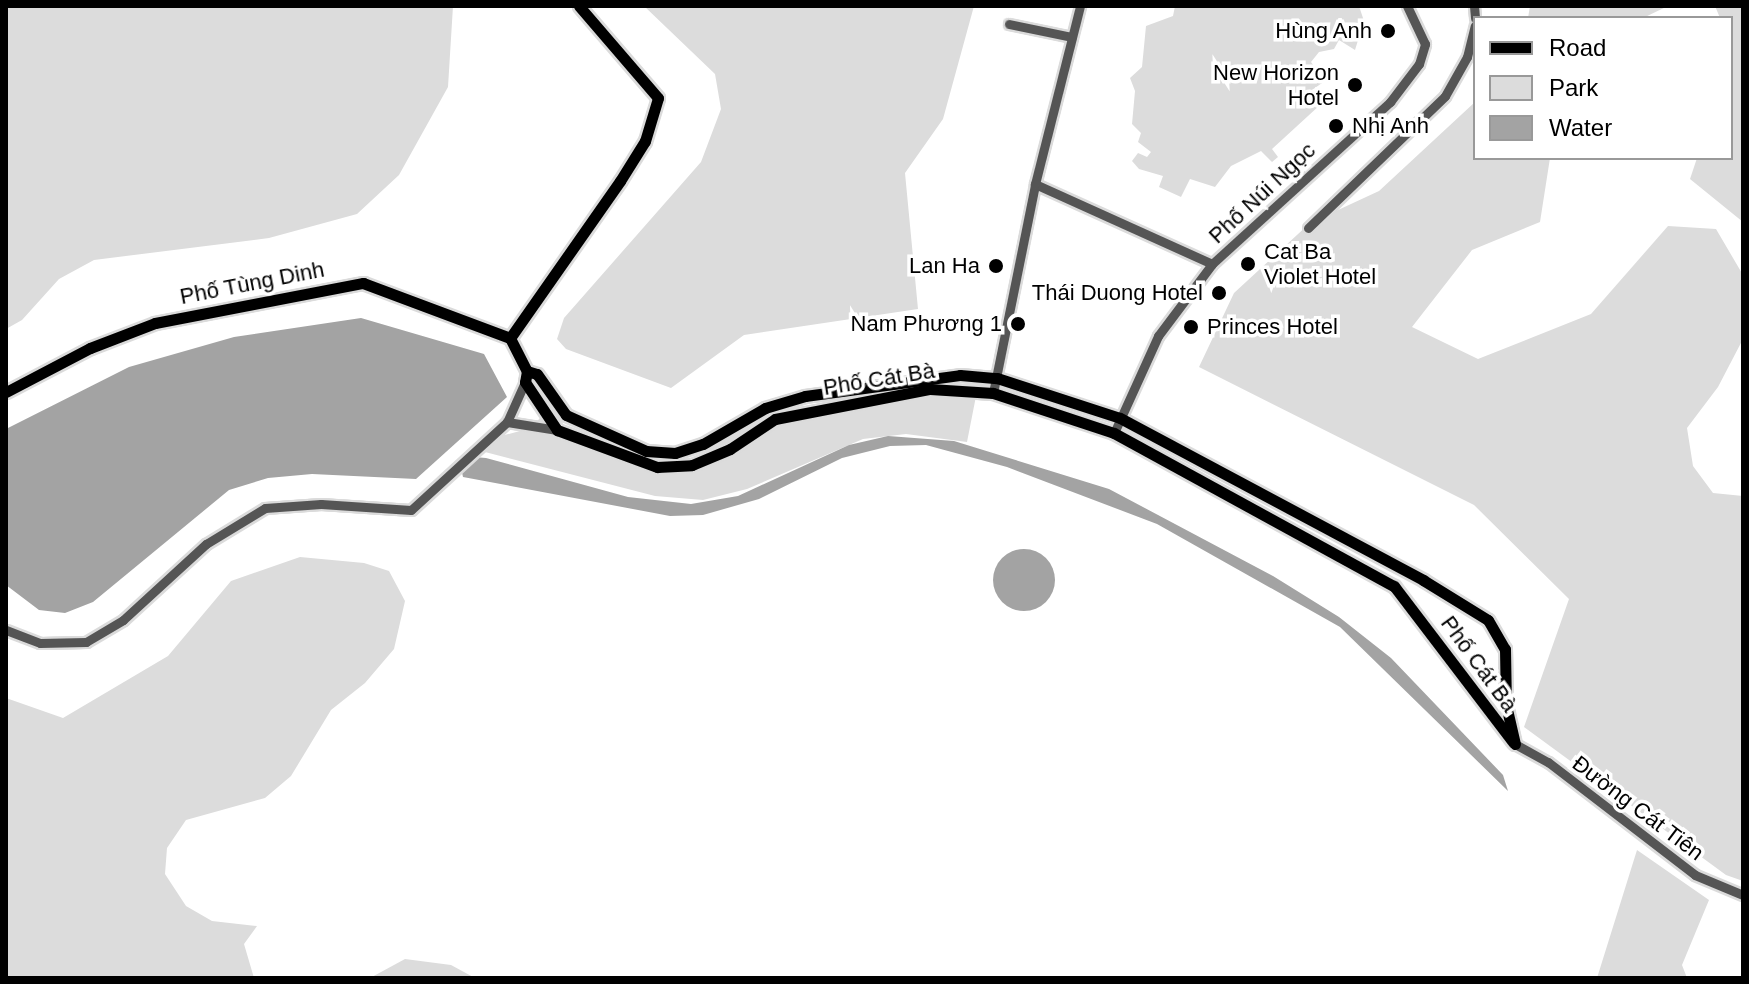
<!DOCTYPE html>
<html>
<head>
<meta charset="utf-8">
<style>
	body { margin:0 }
	#map { position:relative; width:1749px; height:984px; overflow:hidden; background:#fff; font-family:Helvetica,sans-serif }
	div>[style] { position:absolute }
	.green>* { inset:0; background:#dcdcdc }
	.water>* { inset:0; background:#a3a3a3 }
	.round { border-radius:50% }
	.roads { filter:drop-shadow(2px 0 #dbdbdb) drop-shadow(-2px 0 #dbdbdb) drop-shadow(0 2px #dbdbdb) drop-shadow(0 -2px #dbdbdb) }
	.minor>* { height:9px; margin:-4.5px; padding:0 4.5px; transform-origin:4.5px; border-radius:4.5px; background:#555 }
	.major>* { height:11px; margin:-5.5px; padding:0 5.5px; transform-origin:5.5px; border-radius:5.5px; background:#000 }
	.dots>* { width:22px; height:22px; translate:-50% -50%; box-sizing:border-box; border:4px solid #fff; border-radius:50% }
	span { translate:-50% -50%; white-space:nowrap; text-align:center; line-height:1.15; -webkit-text-stroke:7px #fff; paint-order:stroke }
	.poi-label { font-size:22px; color:#000 }
	.right { translate:-100% -50%; text-align:right }
	.left { translate:0 -50%; text-align:left }
	.street-label { font-size:22px; color:#000 }
	.frame { position:absolute; inset:0; border:8px solid #000; pointer-events:none }
	.legend { position:absolute; left:1473px; top:16px; width:260px; height:144px; box-sizing:border-box; background:#fff; border:2px solid #999; margin:0; padding:10px 14px; list-style:none; font-size:24px; color:#000 }
	.legend li { display:flex; align-items:center; gap:16px; height:40px }
	.legend b { width:40px; border:2px solid #999 }
</style>
</head>
<body>
<div id="map">
	<div class="green">
		<div style="clip-path:polygon(6px 6px,453px 6px,448px 87px,399px 175px,357px 214px,269px 238px,94px 260px,59px 279px,22px 320px,6px 329px)"></div>
		<div style="clip-path:polygon(644px 6px,974px 6px,943px 119px,905px 173px,918px 309px,744px 335px,671px 388px,566px 349px,557px 339px,564px 318px,701px 162px,721px 109px,715px 74px)"></div>
		<div style="clip-path:polygon(1175px 6px,1359px 6px,1364px 21px,1355px 50px,1339px 40px,1334px 49px,1319px 52px,1311px 62px,1325px 81px,1309px 92px,1320px 105px,1272px 149px,1278px 157px,1272px 162px,1261px 151px,1231px 166px,1215px 187px,1190px 179px,1181px 197px,1159px 187px,1163px 176px,1139px 169px,1132px 161px,1138px 153px,1147px 157px,1151px 152px,1138px 142px,1141px 133px,1132px 124px,1135px 91px,1130px 78px,1142px 67px,1146px 26px,1173px 16px)"></div>
		<div style="clip-path:polygon(1530px 6px,1668px 6px,1643px 18px,1528px 18px)"></div>
		<div style="clip-path:polygon(1715px 6px,1743px 6px,1743px 222px,1690px 179px,1697px 158px,1731px 158px,1731px 18px,1720px 18px)"></div>
		<div style="clip-path:polygon(1475px 102px,1475px 158px,1550px 158px,1540px 222px,1472px 250px,1412px 327px,1478px 359px,1591px 314px,1668px 226px,1716px 229px,1743px 275px,1743px 339px,1718px 387px,1687px 428px,1693px 466px,1713px 493px,1743px 496px,1743px 881px,1726px 875px,1524px 727px,1569px 599px,1474px 505px,1199px 367px,1234px 293px,1310px 223px,1379px 191px)"></div>
		<div style="clip-path:polygon(942px 381px,978px 386px,967px 442px,906px 434px,863px 439px,747px 489px,703px 500px,655px 496px,485px 452px,501px 436px,531px 428px,540px 418px,668px 473px,775px 412px)"></div>
		<div style="clip-path:polygon(300px 557px,364px 563px,389px 571px,405px 601px,394px 649px,365px 683px,331px 710px,291px 776px,265px 798px,186px 820px,167px 848px,165px 874px,186px 906px,212px 921px,257px 926px,244px 944px,254px 978px,6px 978px,6px 698px,63px 718px,168px 656px,231px 581px)"></div>
		<div style="clip-path:polygon(1637px 850px,1709px 900px,1682px 965px,1687px 978px,1597px 978px)"></div>
		<div style="clip-path:polygon(405px 959px,451px 965px,475px 978px,370px 978px)"></div>
	</div>
	<div class="water">
		<div style="clip-path:polygon(361px 318px,484px 354px,507px 397px,416px 479px,312px 474px,268px 478px,229px 490px,93px 602px,65px 613px,39px 610px,6px 585px,6px 429px,129px 367px,234px 337px)"></div>
		<div style="clip-path:polygon(888px 436px,954px 441px,1109px 489px,1273px 576px,1339px 617px,1391px 658px,1503px 775px,1508px 791px,1340px 627px,1157px 524px,1007px 467px,926px 445px,890px 446px,842px 458px,759px 499px,703px 515px,670px 516px,463px 477px,461px 468px,474px 457px,486px 458px,628px 497px,691px 504px,738px 496px,849px 445px)"></div>
		<div class="round" style="left:993px;top:549px;width:62px;height:62px"></div>
	</div>
	<div class="roads">
		<div class="minor">
			<div style="left:1474px;top:6px;width:12px;rotate:85deg"></div>
			<div style="left:1009px;top:24px;width:64px;rotate:11.7deg"></div>
			<div style="left:1035px;top:184px;width:194px;rotate:24.3deg"></div>
			<div style="left:1308px;top:228px;width:190px;rotate:-43.9deg"></div>
			<div style="left:1445px;top:96px;width:45px;rotate:-60.6deg"></div>
			<div style="left:1467px;top:57px;width:32px;rotate:-76deg"></div>
			<div style="left:993px;top:393px;width:213px;rotate:-78.6deg"></div>
			<div style="left:1035px;top:184px;width:184px;rotate:-75.8deg"></div>
			<div style="left:507px;top:422px;width:51px;rotate:9.1deg"></div>
			<div style="left:1114px;top:433px;width:107px;rotate:-65.6deg"></div>
			<div style="left:1158px;top:336px;width:90px;rotate:-53.1deg"></div>
			<div style="left:1212px;top:264px;width:241px;rotate:-42.3deg"></div>
			<div style="left:1390px;top:102px;width:48px;rotate:-52.7deg"></div>
			<div style="left:1419px;top:64px;width:21px;rotate:-73deg"></div>
			<div style="left:1425px;top:44px;width:42px;rotate:-115.3deg"></div>
			<div style="left:6px;top:630px;width:36px;rotate:21deg"></div>
			<div style="left:40px;top:643px;width:46px;rotate:-1.2deg"></div>
			<div style="left:86px;top:642px;width:43px;rotate:-30.7deg"></div>
			<div style="left:123px;top:620px;width:113px;rotate:-42.5deg"></div>
			<div style="left:206px;top:544px;width:69px;rotate:-31.4deg"></div>
			<div style="left:265px;top:508px;width:56px;rotate:-4.1deg"></div>
			<div style="left:321px;top:504px;width:90px;rotate:3.8deg"></div>
			<div style="left:411px;top:510px;width:130px;rotate:-42.5deg"></div>
			<div style="left:507px;top:422px;width:44px;rotate:-65.8deg"></div>
			<div style="left:1515px;top:744px;width:38px;rotate:29deg"></div>
			<div style="left:1548px;top:762px;width:185px;rotate:37.5deg"></div>
			<div style="left:1695px;top:875px;width:52px;rotate:22.6deg"></div>
		</div>
		<div class="major">
			<div style="left:579px;top:6px;width:121px;rotate:49.3deg"></div>
			<div style="left:658px;top:98px;width:45px;rotate:106.8deg"></div>
			<div style="left:645px;top:141px;width:47px;rotate:122deg"></div>
			<div style="left:620px;top:181px;width:192px;rotate:125deg"></div>
			<div style="left:510px;top:338px;width:37px;rotate:63deg"></div>
			<div style="left:527px;top:371px;width:10px;rotate:17deg"></div>
			<div style="left:537px;top:374px;width:50px;rotate:54.7deg"></div>
			<div style="left:566px;top:415px;width:88px;rotate:24.2deg"></div>
			<div style="left:646px;top:451px;width:29px;rotate:4deg"></div>
			<div style="left:675px;top:453px;width:29px;rotate:-18deg"></div>
			<div style="left:703px;top:444px;width:72px;rotate:-30.1deg"></div>
			<div style="left:765px;top:408px;width:42px;rotate:-16.7deg"></div>
			<div style="left:805px;top:396px;width:156px;rotate:-7.7deg"></div>
			<div style="left:960px;top:375px;width:37px;rotate:5deg"></div>
			<div style="left:997px;top:378px;width:129px;rotate:18deg"></div>
			<div style="left:1120px;top:418px;width:344px;rotate:28.1deg"></div>
			<div style="left:1423px;top:580px;width:76px;rotate:31.6deg"></div>
			<div style="left:1488px;top:620px;width:34px;rotate:60deg"></div>
			<div style="left:1505px;top:649px;width:56px;rotate:89deg"></div>
			<div style="left:1506px;top:705px;width:40px;rotate:77deg"></div>
			<div style="left:527px;top:371px;width:11px;rotate:100deg"></div>
			<div style="left:525px;top:382px;width:58px;rotate:56.3deg"></div>
			<div style="left:557px;top:430px;width:107px;rotate:20.3deg"></div>
			<div style="left:657px;top:467px;width:35px;rotate:-3deg"></div>
			<div style="left:692px;top:465px;width:41px;rotate:-22.8deg"></div>
			<div style="left:730px;top:449px;width:54px;rotate:-33.7deg"></div>
			<div style="left:775px;top:419px;width:158px;rotate:-11deg"></div>
			<div style="left:930px;top:389px;width:63px;rotate:3.6deg"></div>
			<div style="left:993px;top:393px;width:127px;rotate:18.3deg"></div>
			<div style="left:1114px;top:433px;width:319px;rotate:28.7deg"></div>
			<div style="left:1394px;top:586px;width:196px;rotate:52.7deg"></div>
			<div style="left:6px;top:392px;width:95px;rotate:-27.6deg"></div>
			<div style="left:90px;top:348px;width:70px;rotate:-21deg"></div>
			<div style="left:155px;top:323px;width:212px;rotate:-10.9deg"></div>
			<div style="left:363px;top:283px;width:157px;rotate:20.5deg"></div>
		</div>
	</div>
	<div class="dots">
		<div style="left:1388px;top:31px;background:#000"></div>
		<div style="left:1355px;top:85px;background:#000"></div>
		<div style="left:1336px;top:126px;background:#000"></div>
		<div style="left:1248px;top:264px;background:#000"></div>
		<div style="left:996px;top:266px;background:#000"></div>
		<div style="left:1219px;top:293px;background:#000"></div>
		<div style="left:1018px;top:324px;background:#000"></div>
		<div style="left:1191px;top:327px;background:#000"></div>
	</div>
	<div class="poi-label">
		<span class="right" style="left:1372px;top:31px">Hùng Anh</span>
		<span class="right" style="left:1339px;top:85px">New Horizon<br>Hotel</span>
		<span class="left" style="left:1352px;top:126px">Nhị Anh</span>
		<span class="left" style="left:1264px;top:264px">Cat Ba<br>Violet Hotel</span>
		<span class="right" style="left:980px;top:266px">Lan Ha</span>
		<span class="right" style="left:1203px;top:293px">Thái Duong Hotel</span>
		<span class="right" style="left:1002px;top:324px">Nam Phương 1</span>
		<span class="left" style="left:1207px;top:327px">Princes Hotel</span>
	</div>
	<div class="street-label">
		<span style="left:1262px;top:193px;rotate:-43deg">Phố Núi Ngọc</span>
		<span style="left:252px;top:283px;rotate:-11deg">Phố Tùng Dinh</span>
		<span style="left:879px;top:379px;rotate:-9deg">Phố Cát Bà</span>
		<span style="left:1479px;top:664px;rotate:54deg">Phố Cát Bà</span>
		<span style="left:1638px;top:808px;rotate:37deg">Đường Cát Tiên</span>
	</div>
	<div class="frame"></div>
	<ul class="legend">
	<li><b style="height:10px;background:#000"></b>Road</li>
	<li><b style="height:22px;background:#dcdcdc"></b>Park</li>
	<li><b style="height:22px;background:#a3a3a3"></b>Water</li>
	</ul>
</div>
</body>
</html>
